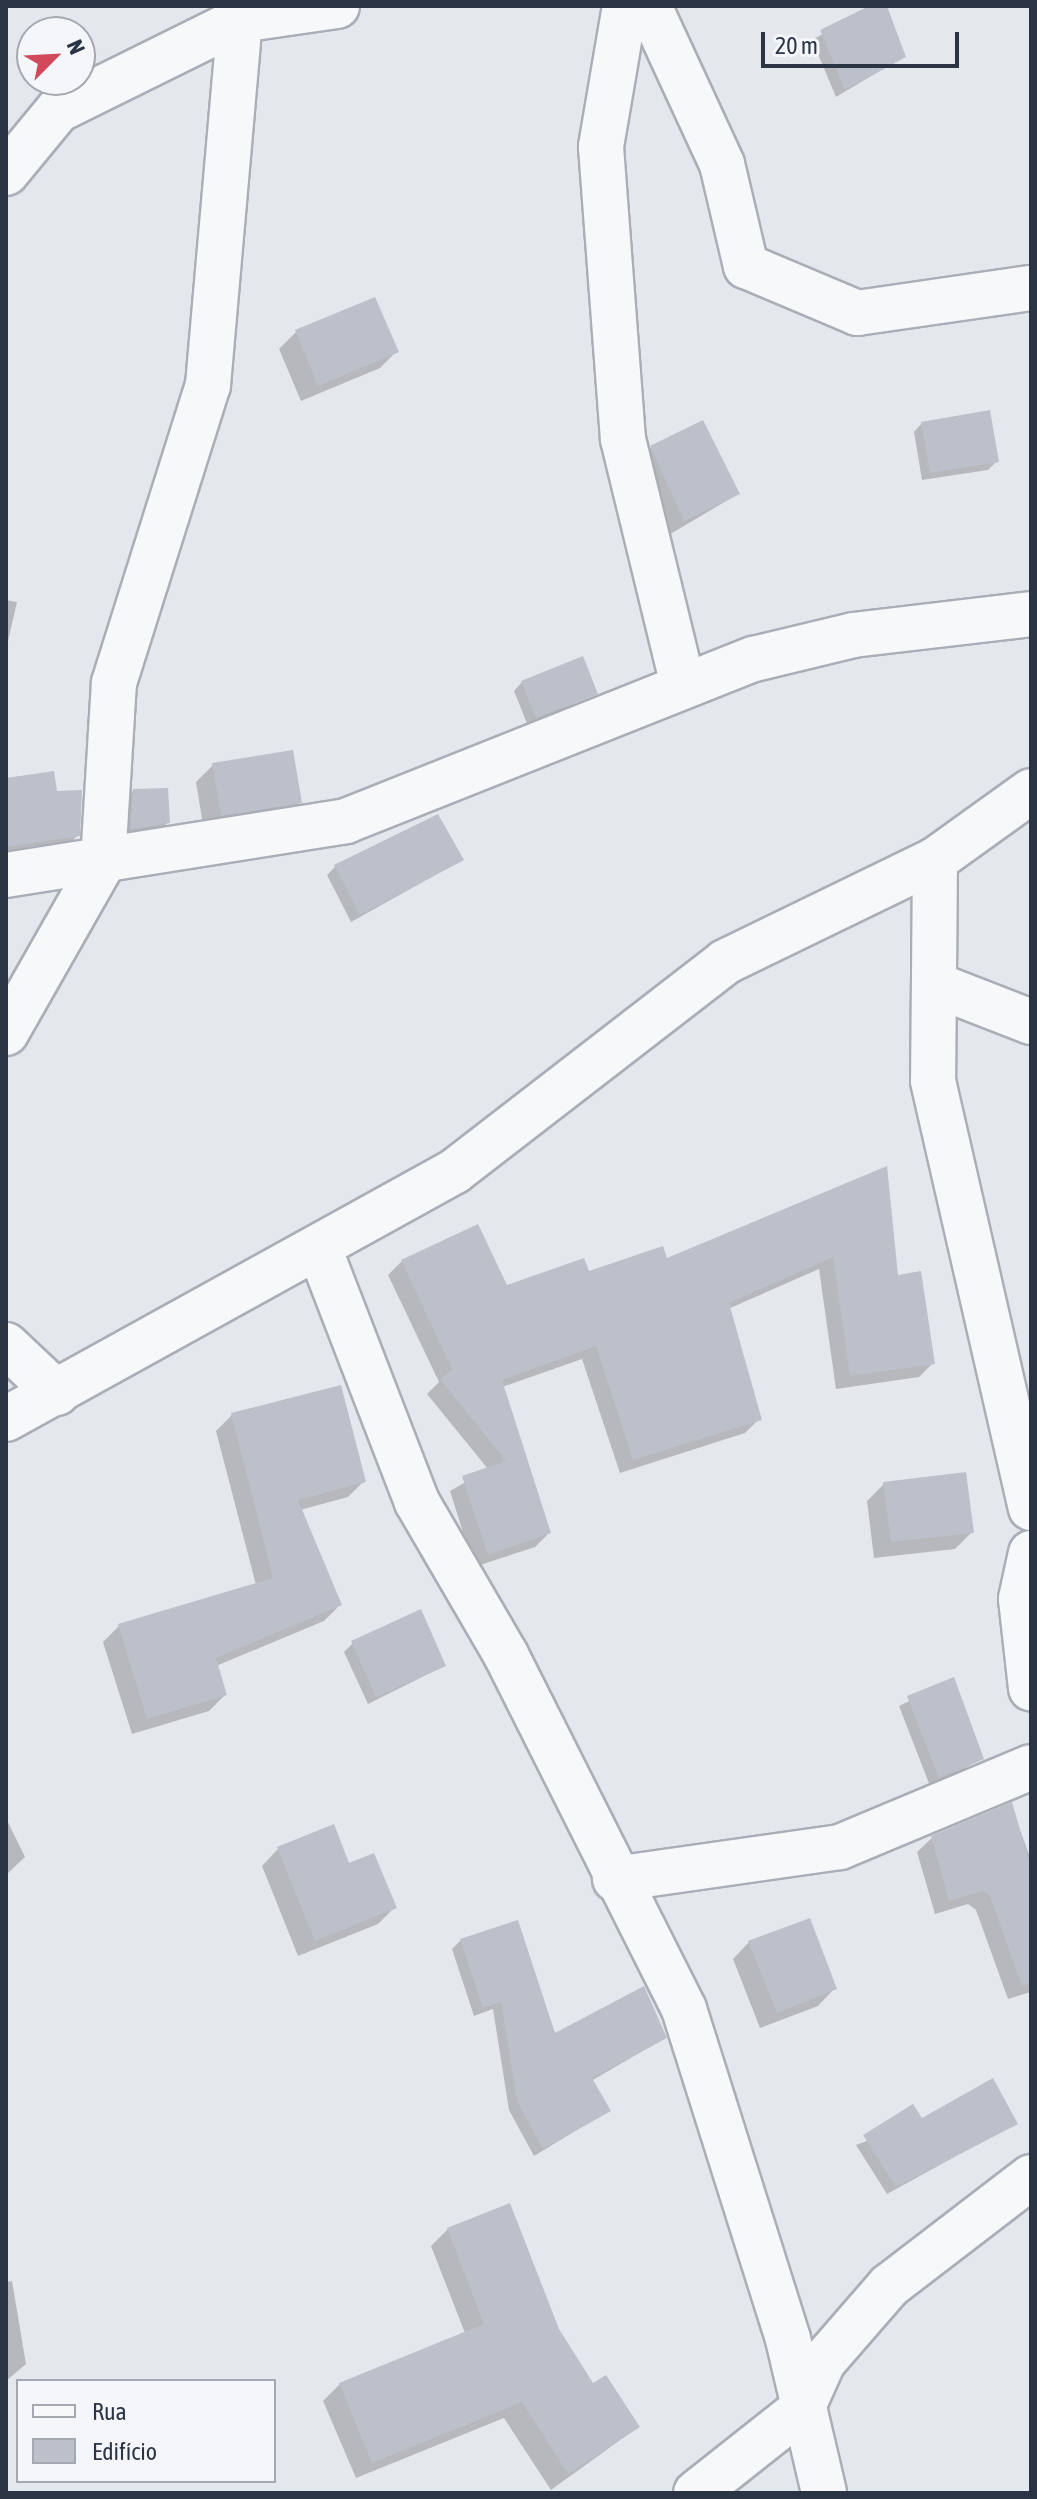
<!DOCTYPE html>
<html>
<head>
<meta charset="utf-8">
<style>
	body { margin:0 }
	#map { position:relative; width:1037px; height:2499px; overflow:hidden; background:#e4e7ec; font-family:"Asap Condensed",sans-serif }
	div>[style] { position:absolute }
	.shadow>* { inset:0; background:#0003 }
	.building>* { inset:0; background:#bbc0ca }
	.roads { filter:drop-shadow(2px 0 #a9aeb7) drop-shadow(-2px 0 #a9aeb7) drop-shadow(0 2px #a9aeb7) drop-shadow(0 -2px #a9aeb7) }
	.street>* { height:44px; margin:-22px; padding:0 22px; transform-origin:22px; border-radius:22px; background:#f7f8fa }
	span { translate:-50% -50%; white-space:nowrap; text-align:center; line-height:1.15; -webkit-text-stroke:6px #f4f6f9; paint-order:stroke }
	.frame { position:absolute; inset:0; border:8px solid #2b3445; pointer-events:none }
	.legend { position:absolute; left:16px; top:2379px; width:260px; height:104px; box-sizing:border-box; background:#f4f6f9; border:2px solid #a4a8b1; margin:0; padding:10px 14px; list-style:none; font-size:24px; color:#2b3445 }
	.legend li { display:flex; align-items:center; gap:16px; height:40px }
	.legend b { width:40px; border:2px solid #a4a8b1 }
	.north { position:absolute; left:16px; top:16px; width:80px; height:80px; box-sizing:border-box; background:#f4f6f9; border:2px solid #a4a8b1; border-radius:50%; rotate:66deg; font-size:22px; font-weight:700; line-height:32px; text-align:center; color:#2b3445 }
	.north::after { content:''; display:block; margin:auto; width:28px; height:36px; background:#d1495b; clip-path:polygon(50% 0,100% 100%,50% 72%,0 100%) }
	.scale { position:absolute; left:761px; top:32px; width:198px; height:36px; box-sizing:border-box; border:4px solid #2b3445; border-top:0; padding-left:10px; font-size:24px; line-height:28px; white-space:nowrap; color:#2b3445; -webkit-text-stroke:6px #f4f6f9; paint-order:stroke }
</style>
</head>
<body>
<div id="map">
	<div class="shadow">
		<div style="clip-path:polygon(873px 6px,885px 6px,903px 57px,836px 97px,812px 40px)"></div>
		<div style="clip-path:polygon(296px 332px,396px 352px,380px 368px,301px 401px,279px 349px)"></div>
		<div style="clip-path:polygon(922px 423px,997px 461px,988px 470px,922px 480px,914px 432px)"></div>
		<div style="clip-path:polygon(652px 447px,738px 494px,667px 536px,635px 464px)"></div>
		<div style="clip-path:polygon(6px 600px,17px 602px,6px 650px)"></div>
		<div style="clip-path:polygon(522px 682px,596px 693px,528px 726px,514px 691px)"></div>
		<div style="clip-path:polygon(213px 765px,300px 802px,283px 819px,204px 831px,196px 782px)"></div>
		<div style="clip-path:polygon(6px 780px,55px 793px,78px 835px,61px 852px,6px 860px)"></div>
		<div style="clip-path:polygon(133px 791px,168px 822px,160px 831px,122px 836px,125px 800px)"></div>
		<div style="clip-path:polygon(462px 860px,351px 922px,327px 875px,335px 867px)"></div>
		<div style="clip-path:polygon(885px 1169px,896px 1277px,933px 1363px,919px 1377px,836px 1389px,819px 1269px,728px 1309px,759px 1419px,745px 1433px,620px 1473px,582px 1359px,502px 1387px,549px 1533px,535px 1547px,474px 1567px,450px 1491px,488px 1469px,427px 1394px,439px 1382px,388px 1275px,402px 1261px,506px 1288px,666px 1261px)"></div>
		<div style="clip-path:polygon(232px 1415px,364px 1481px,348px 1497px,300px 1510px,340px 1605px,324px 1621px,216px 1666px,225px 1695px,209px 1711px,132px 1734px,103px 1642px,119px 1626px,256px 1585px,216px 1431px)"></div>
		<div style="clip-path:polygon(884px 1484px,972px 1532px,955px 1549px,874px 1558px,867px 1501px)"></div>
		<div style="clip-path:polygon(353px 1643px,444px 1666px,368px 1704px,344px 1652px)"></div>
		<div style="clip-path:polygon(953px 1680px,982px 1759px,930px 1786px,899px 1706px)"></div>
		<div style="clip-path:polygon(1011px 1805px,1031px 1860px,1031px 1992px,1008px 1999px,976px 1910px,968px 1904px,935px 1914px,917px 1852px,932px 1838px)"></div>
		<div style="clip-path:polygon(6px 1818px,25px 1857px,6px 1875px)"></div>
		<div style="clip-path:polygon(278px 1849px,348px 1866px,395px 1907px,378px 1924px,298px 1956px,262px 1866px)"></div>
		<div style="clip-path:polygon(461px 1940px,554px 2036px,665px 2038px,591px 2081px,608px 2111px,534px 2156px,509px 2110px,493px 2009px,474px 2016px,452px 1949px)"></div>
		<div style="clip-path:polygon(749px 1942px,834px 1989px,818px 2006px,760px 2028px,733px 1959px)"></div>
		<div style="clip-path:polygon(921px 2121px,1016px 2123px,887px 2194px,856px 2145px)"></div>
		<div style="clip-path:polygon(448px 2229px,557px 2330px,593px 2386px,638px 2427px,551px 2490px,504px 2418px,356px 2478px,323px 2401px,340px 2384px,465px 2333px,431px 2246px)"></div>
		<div style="clip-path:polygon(12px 2281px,26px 2364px,6px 2381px,6px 2282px)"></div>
	</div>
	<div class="building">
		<div style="clip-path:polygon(869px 6px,887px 6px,906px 57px,845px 90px,820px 30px)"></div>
		<div style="clip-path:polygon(375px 297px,399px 352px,318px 386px,295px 330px)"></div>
		<div style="clip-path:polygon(990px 410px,999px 462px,930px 473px,921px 422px)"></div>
		<div style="clip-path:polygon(703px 420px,740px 494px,684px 521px,650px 446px)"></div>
		<div style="clip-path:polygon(583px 656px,598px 694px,536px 718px,521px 681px)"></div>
		<div style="clip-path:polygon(293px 750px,302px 803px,221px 816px,212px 763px)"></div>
		<div style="clip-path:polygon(54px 771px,57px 791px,82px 790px,80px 836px,6px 847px,6px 778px)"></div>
		<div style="clip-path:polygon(168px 788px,170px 823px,130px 829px,133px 789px)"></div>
		<div style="clip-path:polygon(438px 814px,464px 860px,360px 915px,334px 865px)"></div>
		<div style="clip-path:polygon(887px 1166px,898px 1275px,921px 1271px,935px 1364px,850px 1376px,833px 1257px,729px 1303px,762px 1420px,633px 1460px,596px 1346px,502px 1380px,551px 1533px,488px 1555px,462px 1476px,506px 1461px,440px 1379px,452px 1369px,401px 1260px,478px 1224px,507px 1285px,584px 1258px,589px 1271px,663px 1246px,667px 1258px)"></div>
		<div style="clip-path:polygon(341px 1385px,366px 1482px,298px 1500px,342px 1605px,216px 1658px,227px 1695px,147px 1719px,118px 1624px,273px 1578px,231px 1413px)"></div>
		<div style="clip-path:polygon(966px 1472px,974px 1533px,891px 1542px,883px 1482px)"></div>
		<div style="clip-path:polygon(421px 1609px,446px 1666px,376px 1697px,351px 1641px)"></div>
		<div style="clip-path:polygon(954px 1677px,984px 1759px,939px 1778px,907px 1696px)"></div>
		<div style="clip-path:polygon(1012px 1802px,1031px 1868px,1031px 1983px,1022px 1986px,990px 1896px,983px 1891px,949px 1901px,931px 1836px)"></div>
		<div style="clip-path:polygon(334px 1824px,349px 1863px,374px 1853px,397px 1908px,315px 1941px,277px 1847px)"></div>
		<div style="clip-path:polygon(810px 1918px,837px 1989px,777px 2013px,748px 1941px)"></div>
		<div style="clip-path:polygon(518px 1920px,555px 2033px,644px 1986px,667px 2038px,592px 2078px,611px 2111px,543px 2149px,517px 2101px,501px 2002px,483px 2008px,460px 1939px)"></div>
		<div style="clip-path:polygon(993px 2078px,1018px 2124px,896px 2187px,863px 2135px,913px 2104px,922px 2118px)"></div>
		<div style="clip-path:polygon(510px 2203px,559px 2329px,593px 2383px,606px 2375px,640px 2427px,568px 2474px,522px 2402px,372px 2463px,339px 2383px,484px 2324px,447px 2228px)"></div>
	</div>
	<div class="roads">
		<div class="street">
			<div style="left:625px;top:6px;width:143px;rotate:99.7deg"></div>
			<div style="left:601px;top:147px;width:293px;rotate:85.7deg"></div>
			<div style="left:623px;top:439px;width:253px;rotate:76.3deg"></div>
			<div style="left:649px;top:6px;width:174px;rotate:65.2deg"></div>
			<div style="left:722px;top:164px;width:105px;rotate:76.8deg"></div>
			<div style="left:746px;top:266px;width:121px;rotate:22.9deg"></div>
			<div style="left:857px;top:313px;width:176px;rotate:-8.2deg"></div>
			<div style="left:6px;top:173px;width:82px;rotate:-50.5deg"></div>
			<div style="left:58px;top:110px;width:203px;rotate:-26.3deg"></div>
			<div style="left:240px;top:20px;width:98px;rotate:-8.2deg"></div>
			<div style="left:935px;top:860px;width:221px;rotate:90.5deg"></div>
			<div style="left:933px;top:1081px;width:438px;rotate:77.1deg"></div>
			<div style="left:6px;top:875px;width:344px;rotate:-9deg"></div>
			<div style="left:346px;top:821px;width:439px;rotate:-21.7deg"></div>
			<div style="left:754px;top:659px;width:102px;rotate:-13.6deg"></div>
			<div style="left:853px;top:635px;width:179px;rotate:-6.7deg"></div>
			<div style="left:936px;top:985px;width:102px;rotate:21.3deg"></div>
			<div style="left:6px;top:1033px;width:197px;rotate:-60.4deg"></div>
			<div style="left:103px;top:862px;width:179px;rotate:-86.5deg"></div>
			<div style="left:114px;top:683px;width:312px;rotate:-72.5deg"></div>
			<div style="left:208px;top:385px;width:366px;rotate:-85deg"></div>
			<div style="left:319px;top:1248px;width:272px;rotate:68.9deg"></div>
			<div style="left:417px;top:1502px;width:177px;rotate:59.8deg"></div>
			<div style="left:506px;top:1655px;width:396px;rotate:63.3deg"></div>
			<div style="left:684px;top:2009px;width:346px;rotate:72.5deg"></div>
			<div style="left:788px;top:2339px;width:158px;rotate:76.8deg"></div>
			<div style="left:6px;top:1345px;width:70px;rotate:43.3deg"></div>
			<div style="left:6px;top:1419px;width:513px;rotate:-28.91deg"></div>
			<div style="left:455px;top:1171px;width:341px;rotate:-37.7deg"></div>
			<div style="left:725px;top:962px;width:233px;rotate:-25.9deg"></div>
			<div style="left:935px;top:860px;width:118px;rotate:-35.7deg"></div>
			<div style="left:1031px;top:1553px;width:47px;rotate:102.3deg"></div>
			<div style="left:1021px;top:1599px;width:90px;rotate:83.6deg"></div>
			<div style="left:615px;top:1879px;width:227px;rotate:-8.1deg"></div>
			<div style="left:840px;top:1847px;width:207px;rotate:-22.7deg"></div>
			<div style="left:696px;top:2493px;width:135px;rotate:-38.4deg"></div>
			<div style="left:802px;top:2409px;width:51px;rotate:-65.9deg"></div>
			<div style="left:823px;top:2362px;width:101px;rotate:-49deg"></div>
			<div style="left:889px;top:2286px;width:179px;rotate:-37.5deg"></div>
		</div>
	</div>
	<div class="frame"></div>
	<ul class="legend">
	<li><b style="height:10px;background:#f7f8fa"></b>Rua</li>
	<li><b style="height:22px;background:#bbc0ca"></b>Edifício</li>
	</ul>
	<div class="north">N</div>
	<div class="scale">20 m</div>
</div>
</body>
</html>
